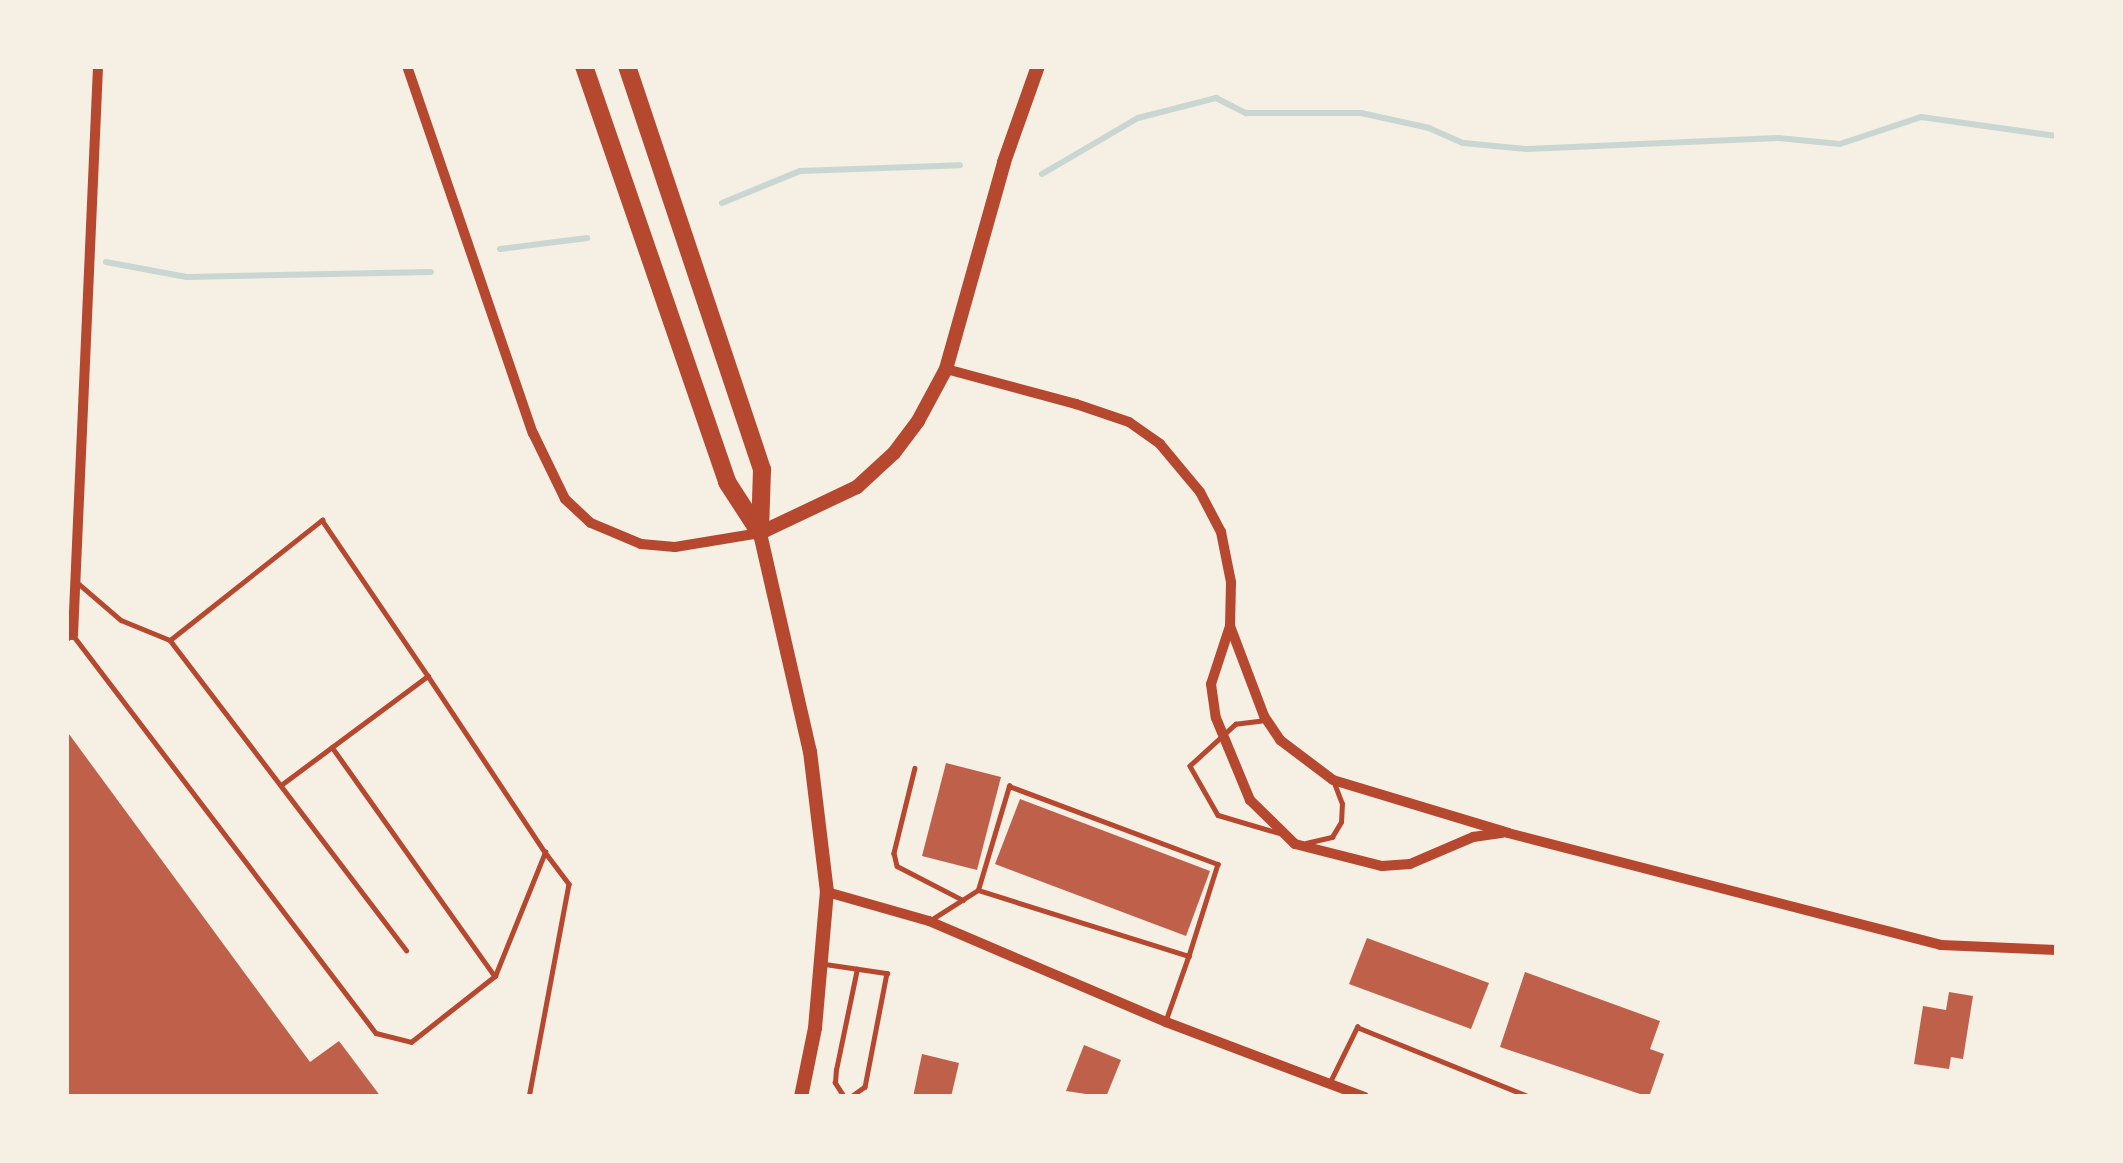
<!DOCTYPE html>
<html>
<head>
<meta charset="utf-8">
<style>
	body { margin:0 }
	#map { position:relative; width:2123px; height:1163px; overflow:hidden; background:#f6efe4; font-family:Mulish,sans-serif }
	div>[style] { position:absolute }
	.stream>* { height:6px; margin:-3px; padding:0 3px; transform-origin:3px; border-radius:3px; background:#c9d6d2 }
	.building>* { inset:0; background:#bf614a }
	.service>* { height:4.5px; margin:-2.25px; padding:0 2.25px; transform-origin:2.25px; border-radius:2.25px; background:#b5482f }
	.minor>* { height:10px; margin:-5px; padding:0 5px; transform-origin:5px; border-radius:5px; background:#b5482f }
	.secondary>* { height:14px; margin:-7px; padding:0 7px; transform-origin:7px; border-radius:7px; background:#b5482f }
	.motorway>* { height:18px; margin:-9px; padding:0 9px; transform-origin:9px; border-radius:9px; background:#b5482f }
	span { translate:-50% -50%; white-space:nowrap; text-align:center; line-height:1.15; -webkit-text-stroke:12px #f6efe4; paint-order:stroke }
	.frame { position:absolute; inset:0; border:69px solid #f6efe4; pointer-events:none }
</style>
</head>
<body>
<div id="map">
	<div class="stream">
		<div style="left:1042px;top:174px;width:111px;rotate:-30.3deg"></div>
		<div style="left:1138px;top:118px;width:81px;rotate:-14.4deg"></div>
		<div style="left:1216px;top:98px;width:34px;rotate:27deg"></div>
		<div style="left:1246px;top:113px;width:115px"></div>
		<div style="left:1361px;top:113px;width:70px;rotate:12.4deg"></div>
		<div style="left:1429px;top:128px;width:37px;rotate:24deg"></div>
		<div style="left:1463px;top:143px;width:64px;rotate:5.4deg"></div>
		<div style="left:1527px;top:149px;width:251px;rotate:-2.5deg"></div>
		<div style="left:1778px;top:138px;width:62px;rotate:5.5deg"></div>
		<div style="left:1840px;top:144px;width:85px;rotate:-18.4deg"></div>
		<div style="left:1921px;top:117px;width:137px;rotate:8deg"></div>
		<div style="left:722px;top:203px;width:84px;rotate:-22.3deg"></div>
		<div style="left:800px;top:171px;width:160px;rotate:-2.1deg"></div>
		<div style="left:500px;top:249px;width:88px;rotate:-7.2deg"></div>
		<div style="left:106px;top:262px;width:82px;rotate:10.5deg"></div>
		<div style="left:187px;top:277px;width:244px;rotate:-1.2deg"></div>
	</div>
	<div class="building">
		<div style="clip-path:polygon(66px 730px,310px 1062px,339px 1041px,381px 1097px,66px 1097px)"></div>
		<div style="clip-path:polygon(946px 763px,1001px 777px,977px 870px,922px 856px)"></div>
		<div style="clip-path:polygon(1020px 799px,1210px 871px,1186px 936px,995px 864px)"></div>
		<div style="clip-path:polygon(1367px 938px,1489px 983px,1471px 1029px,1349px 984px)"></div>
		<div style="clip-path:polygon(1525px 972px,1660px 1021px,1650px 1049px,1664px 1054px,1649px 1097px,1500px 1047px)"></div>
		<div style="clip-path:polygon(1949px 992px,1973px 996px,1963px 1059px,1951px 1057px,1949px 1069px,1914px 1064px,1923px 1006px,1946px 1010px)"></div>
		<div style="clip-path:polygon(1084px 1045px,1121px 1060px,1106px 1097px,1066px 1091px)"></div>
		<div style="clip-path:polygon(922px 1054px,959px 1063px,951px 1097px,913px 1097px)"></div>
	</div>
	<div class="service">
		<div style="left:79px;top:584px;width:55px;rotate:40.6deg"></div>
		<div style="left:121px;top:620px;width:53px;rotate:22.2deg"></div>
		<div style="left:170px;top:640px;width:390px;rotate:52.7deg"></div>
		<div style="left:66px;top:639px;width:8px;rotate:-30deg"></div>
		<div style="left:73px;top:635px;width:500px;rotate:52.72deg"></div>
		<div style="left:376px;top:1033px;width:36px;rotate:14deg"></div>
		<div style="left:411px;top:1042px;width:107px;rotate:-38.2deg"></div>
		<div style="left:495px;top:976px;width:134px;rotate:-68deg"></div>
		<div style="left:545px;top:852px;width:40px;rotate:53deg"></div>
		<div style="left:569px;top:884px;width:217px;rotate:100.6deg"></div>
		<div style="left:170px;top:640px;width:194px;rotate:-38.3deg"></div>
		<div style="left:322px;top:520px;width:189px;rotate:55.8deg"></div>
		<div style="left:1262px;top:721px;width:26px;rotate:173deg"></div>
		<div style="left:1236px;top:724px;width:62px;rotate:137.6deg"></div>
		<div style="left:1190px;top:766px;width:56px;rotate:60.3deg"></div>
		<div style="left:1218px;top:815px;width:64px;rotate:16.4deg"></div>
		<div style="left:332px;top:747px;width:281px;rotate:54.6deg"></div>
		<div style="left:915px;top:768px;width:88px;rotate:103.9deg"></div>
		<div style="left:894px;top:853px;width:13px;rotate:77deg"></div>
		<div style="left:897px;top:866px;width:74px;rotate:27.3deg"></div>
		<div style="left:281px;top:785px;width:183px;rotate:-36.6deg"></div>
		<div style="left:428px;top:676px;width:211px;rotate:56.4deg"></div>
		<div style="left:1306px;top:843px;width:27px;rotate:-13deg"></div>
		<div style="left:1332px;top:837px;width:17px;rotate:-59deg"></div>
		<div style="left:1341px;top:822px;width:18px;rotate:-87deg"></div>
		<div style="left:1342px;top:804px;width:22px;rotate:-111deg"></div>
		<div style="left:978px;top:890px;width:109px;rotate:-73.4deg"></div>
		<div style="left:1009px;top:786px;width:223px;rotate:20.5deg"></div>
		<div style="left:1218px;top:864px;width:96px;rotate:107.5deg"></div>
		<div style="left:934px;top:918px;width:52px;rotate:-32.5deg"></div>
		<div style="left:978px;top:890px;width:221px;rotate:17.4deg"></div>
		<div style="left:1189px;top:956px;width:69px;rotate:109.5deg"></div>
		<div style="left:825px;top:964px;width:63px;rotate:8.3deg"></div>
		<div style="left:887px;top:973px;width:116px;rotate:100.9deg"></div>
		<div style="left:865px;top:1087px;width:17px;rotate:144deg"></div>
		<div style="left:1329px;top:1084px;width:64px;rotate:-63.8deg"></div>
		<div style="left:1357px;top:1027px;width:187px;rotate:22deg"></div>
		<div style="left:844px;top:1097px;width:17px;rotate:-123deg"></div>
		<div style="left:835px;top:1083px;width:13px;rotate:-86deg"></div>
		<div style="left:836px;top:1070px;width:103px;rotate:-78.3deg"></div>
	</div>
	<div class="minor">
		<div style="left:407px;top:66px;width:388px;rotate:71.1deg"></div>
		<div style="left:533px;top:433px;width:73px;rotate:64.1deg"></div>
		<div style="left:565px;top:499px;width:35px;rotate:43deg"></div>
		<div style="left:591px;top:523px;width:54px;rotate:22.8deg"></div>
		<div style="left:641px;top:544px;width:34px;rotate:5deg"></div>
		<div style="left:675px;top:547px;width:86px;rotate:-9.4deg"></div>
		<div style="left:946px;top:369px;width:135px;rotate:15.1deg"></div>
		<div style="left:1076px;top:404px;width:56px;rotate:18.8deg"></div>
		<div style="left:1129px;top:422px;width:38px;rotate:35deg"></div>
		<div style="left:1160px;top:444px;width:62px;rotate:50.2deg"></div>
		<div style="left:1200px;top:492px;width:45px;rotate:62.3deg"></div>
		<div style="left:1221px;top:532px;width:51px;rotate:78.7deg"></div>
		<div style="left:1231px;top:582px;width:44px;rotate:91.3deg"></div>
		<div style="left:1230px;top:626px;width:96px;rotate:69.3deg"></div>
		<div style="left:1264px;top:716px;width:29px;rotate:56deg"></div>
		<div style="left:1280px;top:740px;width:66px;rotate:37deg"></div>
		<div style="left:1333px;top:780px;width:183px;rotate:16.8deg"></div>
		<div style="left:1508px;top:833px;width:447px;rotate:14.5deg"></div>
		<div style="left:1941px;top:945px;width:116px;rotate:2.5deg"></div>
		<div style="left:1230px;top:626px;width:61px;rotate:108.1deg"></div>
		<div style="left:1211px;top:684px;width:34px;rotate:82deg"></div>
		<div style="left:1216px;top:718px;width:89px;rotate:67.5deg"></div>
		<div style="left:1250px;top:800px;width:63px;rotate:44.4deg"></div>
		<div style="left:1295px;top:844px;width:90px;rotate:14.2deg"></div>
		<div style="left:1382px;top:866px;width:28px;rotate:-4deg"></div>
		<div style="left:1410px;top:864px;width:69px;rotate:-23.2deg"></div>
		<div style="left:1473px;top:837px;width:30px;rotate:-8deg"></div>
		<div style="left:73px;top:635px;width:570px;rotate:-87.48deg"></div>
		<div style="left:827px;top:892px;width:106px;rotate:15.9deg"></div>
		<div style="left:929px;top:921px;width:258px;rotate:23.1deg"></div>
		<div style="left:1166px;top:1022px;width:212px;rotate:20.7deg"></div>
	</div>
	<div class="secondary">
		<div style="left:801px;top:1097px;width:70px;rotate:-78.5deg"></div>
		<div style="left:815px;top:1028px;width:137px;rotate:-85deg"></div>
		<div style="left:827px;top:892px;width:141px;rotate:-96.9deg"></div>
		<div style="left:810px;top:752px;width:225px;rotate:-102.9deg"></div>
		<div style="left:760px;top:533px;width:107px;rotate:-25.4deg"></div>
		<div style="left:857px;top:487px;width:50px;rotate:-42.6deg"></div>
		<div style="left:894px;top:453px;width:40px;rotate:-53deg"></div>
		<div style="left:918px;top:421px;width:59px;rotate:-61.7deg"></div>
		<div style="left:946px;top:369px;width:215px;rotate:-74.3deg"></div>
		<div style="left:1004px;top:162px;width:102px;rotate:-70.5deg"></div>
	</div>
	<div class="motorway">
		<div style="left:584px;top:66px;width:440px;rotate:71deg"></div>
		<div style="left:727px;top:482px;width:61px;rotate:57.1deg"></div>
		<div style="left:627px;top:66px;width:426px;rotate:71.5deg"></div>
		<div style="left:762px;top:470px;width:61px;rotate:91.9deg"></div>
	</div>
	<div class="frame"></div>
</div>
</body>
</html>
